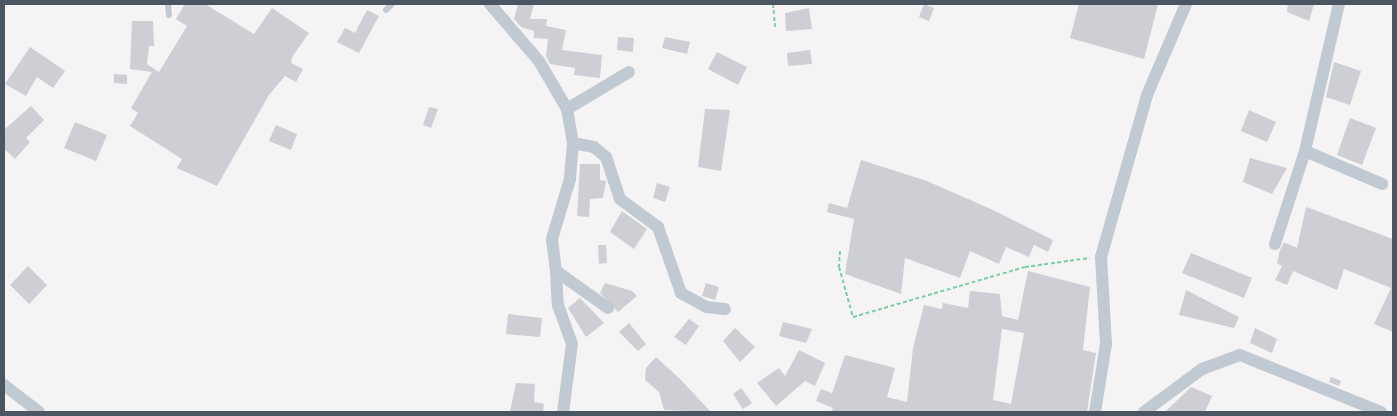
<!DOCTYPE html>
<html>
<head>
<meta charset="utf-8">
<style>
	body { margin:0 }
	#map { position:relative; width:1397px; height:416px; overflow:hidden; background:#f5f3f3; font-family:Figtree,sans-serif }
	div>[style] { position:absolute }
	.building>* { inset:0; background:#cdcfd5 }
	.path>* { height:2px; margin-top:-1px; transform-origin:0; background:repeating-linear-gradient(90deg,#7ad0a6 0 4px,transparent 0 6.5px) }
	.service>* { height:6px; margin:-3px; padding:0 3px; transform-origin:3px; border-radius:3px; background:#c1cad2 }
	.minor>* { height:12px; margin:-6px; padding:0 6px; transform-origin:6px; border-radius:6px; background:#c1cad2 }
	span { translate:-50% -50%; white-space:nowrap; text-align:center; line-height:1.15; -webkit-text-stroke:4.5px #fff; paint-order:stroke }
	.frame { position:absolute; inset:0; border:5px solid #4a5661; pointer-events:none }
</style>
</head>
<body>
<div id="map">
	<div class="building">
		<div style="clip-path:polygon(185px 4px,205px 4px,254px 34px,272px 8px,309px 33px,292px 57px,291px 63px,303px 69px,296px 82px,285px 76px,269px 95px,217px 186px,177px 168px,182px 159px,130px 126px,138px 113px,131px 108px,152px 72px,130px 69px,132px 21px,153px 21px,154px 46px,149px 46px,147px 64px,159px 72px,187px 26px,176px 19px)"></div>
		<div style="clip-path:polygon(518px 4px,534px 4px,530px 19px,547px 19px,546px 26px,566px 30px,562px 50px,602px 55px,600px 78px,574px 75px,575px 68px,550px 64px,546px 56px,548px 39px,534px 38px,534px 31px,521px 27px,514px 19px)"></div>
		<div style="clip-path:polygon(924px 4px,934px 8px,929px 21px,919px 17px)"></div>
		<div style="clip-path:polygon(1079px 4px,1158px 4px,1144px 59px,1070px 38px)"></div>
		<div style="clip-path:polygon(1288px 4px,1314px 4px,1309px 21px,1287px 12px)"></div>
		<div style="clip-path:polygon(809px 8px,812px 29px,786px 31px,785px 13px)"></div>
		<div style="clip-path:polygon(367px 10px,379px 16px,359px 53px,337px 42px,345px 28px,355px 33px)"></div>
		<div style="clip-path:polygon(618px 37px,634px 38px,633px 52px,617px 50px)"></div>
		<div style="clip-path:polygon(665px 37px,690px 42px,687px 54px,662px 48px)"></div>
		<div style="clip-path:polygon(30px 47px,65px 71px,53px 88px,37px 77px,26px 96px,5px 84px)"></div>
		<div style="clip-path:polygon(810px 50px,812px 64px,788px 66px,787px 53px)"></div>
		<div style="clip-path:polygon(717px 52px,747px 67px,738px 85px,708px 69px)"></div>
		<div style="clip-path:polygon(1334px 62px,1361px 71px,1350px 105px,1326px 97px)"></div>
		<div style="clip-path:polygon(114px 74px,127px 75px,127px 84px,114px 83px)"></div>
		<div style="clip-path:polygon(31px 106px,44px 120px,26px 138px,30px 142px,15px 159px,4px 149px,4px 130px)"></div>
		<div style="clip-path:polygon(429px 107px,438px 109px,431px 128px,423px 125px)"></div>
		<div style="clip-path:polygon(705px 109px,730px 110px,721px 171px,698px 167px)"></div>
		<div style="clip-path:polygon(1249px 110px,1276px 122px,1267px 142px,1241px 131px)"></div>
		<div style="clip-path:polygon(1350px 118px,1376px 128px,1362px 165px,1337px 155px)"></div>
		<div style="clip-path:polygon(75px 122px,107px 135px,96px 161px,64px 148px)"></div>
		<div style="clip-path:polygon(276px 125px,297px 134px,291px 150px,269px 141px)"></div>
		<div style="clip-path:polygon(1250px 158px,1287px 168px,1272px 194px,1243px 182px)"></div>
		<div style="clip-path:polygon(861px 160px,927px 181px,993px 210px,1053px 240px,1048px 252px,1034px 245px,1029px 257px,1006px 247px,999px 264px,970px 251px,960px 278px,905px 258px,901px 294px,845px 274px,854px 219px,827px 212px,829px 203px,847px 208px)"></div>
		<div style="clip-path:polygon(580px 164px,600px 164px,600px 180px,606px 181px,603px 198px,590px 199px,589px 217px,577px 216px)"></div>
		<div style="clip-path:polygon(657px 183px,670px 187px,665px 202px,653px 198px)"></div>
		<div style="clip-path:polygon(1306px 207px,1393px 239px,1393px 332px,1374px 324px,1391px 288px,1344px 269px,1337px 290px,1293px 271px,1287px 285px,1275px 280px,1282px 266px,1277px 263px,1280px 250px,1284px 242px,1297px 248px)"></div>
		<div style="clip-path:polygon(622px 211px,647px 229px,634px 249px,610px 232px)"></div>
		<div style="clip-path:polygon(598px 245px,606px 245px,607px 263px,599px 264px)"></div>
		<div style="clip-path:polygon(1191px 253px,1252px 278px,1244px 298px,1182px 273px)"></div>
		<div style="clip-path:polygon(28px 266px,47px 285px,29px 304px,10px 285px)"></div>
		<div style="clip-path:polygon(evenodd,1028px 271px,1090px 287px,1083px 350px,1096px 353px,1087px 412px,831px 412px,833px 408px,816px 401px,821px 389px,832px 393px,845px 355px,895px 368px,887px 397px,907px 402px,913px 348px,924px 305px,942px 309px,943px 303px,968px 308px,970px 291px,1000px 294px,1002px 316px,1018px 320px,1028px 271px,1002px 329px,1024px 333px,1011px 404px,993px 400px,1002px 329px)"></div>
		<div style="clip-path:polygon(605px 283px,632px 291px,637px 296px,618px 312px,600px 293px)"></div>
		<div style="clip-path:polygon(706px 283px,719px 287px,715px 300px,702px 296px)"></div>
		<div style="clip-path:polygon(1186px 290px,1239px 317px,1234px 328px,1179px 315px)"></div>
		<div style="clip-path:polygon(580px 298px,604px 323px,586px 337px,568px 308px)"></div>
		<div style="clip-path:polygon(508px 314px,542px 318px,540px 337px,506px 334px)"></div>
		<div style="clip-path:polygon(689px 319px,699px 326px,686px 345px,674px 337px)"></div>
		<div style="clip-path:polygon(783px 322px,812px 329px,806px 343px,779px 336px)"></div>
		<div style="clip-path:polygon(629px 323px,646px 344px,638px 351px,619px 332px)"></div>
		<div style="clip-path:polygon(735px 328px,755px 347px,740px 362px,723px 341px)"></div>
		<div style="clip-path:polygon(1255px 328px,1277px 339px,1272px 353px,1250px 343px)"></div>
		<div style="clip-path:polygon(799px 350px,825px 363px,815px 386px,805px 381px,776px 406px,757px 383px,779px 368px,785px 376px)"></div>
		<div style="clip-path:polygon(656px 357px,680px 379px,711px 412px,664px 410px,659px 392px,645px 380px,646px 368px)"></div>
		<div style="clip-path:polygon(1331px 377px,1341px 381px,1339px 386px,1329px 382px)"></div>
		<div style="clip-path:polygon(516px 383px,535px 384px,534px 402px,544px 404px,543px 412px,510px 412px)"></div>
		<div style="clip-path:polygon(1191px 387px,1212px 396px,1205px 412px,1165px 412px)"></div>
		<div style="clip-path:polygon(741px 388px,752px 403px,743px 409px,733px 394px)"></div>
	</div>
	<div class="path">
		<div style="left:773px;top:4px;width:23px;rotate:85deg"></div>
		<div style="left:840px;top:251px;width:16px;rotate:94deg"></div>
		<div style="left:839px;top:267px;width:52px;rotate:74.4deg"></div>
		<div style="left:853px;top:317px;width:179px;rotate:-16.2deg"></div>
		<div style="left:1025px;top:267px;width:65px;rotate:-8deg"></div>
	</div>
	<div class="service">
		<div style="left:168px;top:4px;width:11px;rotate:85deg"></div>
		<div style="left:386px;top:10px;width:8px;rotate:-45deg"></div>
	</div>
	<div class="minor">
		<div style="left:490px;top:4px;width:75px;rotate:49.3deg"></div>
		<div style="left:539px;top:61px;width:56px;rotate:59.7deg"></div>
		<div style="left:567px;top:109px;width:72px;rotate:-30.8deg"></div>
		<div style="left:567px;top:109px;width:35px;rotate:80deg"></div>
		<div style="left:573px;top:143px;width:21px;rotate:11deg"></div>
		<div style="left:594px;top:147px;width:16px;rotate:40deg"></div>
		<div style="left:606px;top:157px;width:44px;rotate:71.6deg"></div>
		<div style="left:620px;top:199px;width:47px;rotate:36.4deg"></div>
		<div style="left:658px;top:227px;width:70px;rotate:70.8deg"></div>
		<div style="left:681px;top:293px;width:29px;rotate:29deg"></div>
		<div style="left:706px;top:307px;width:19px;rotate:6deg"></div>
		<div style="left:573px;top:143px;width:36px;rotate:95deg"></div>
		<div style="left:570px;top:179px;width:63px;rotate:106.7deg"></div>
		<div style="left:552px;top:239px;width:32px;rotate:83deg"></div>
		<div style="left:556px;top:271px;width:64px;rotate:35.4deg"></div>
		<div style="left:1305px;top:151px;width:84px;rotate:23.2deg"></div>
		<div style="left:1275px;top:244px;width:98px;rotate:-72.1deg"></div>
		<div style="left:1305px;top:151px;width:151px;rotate:-77deg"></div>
		<div style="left:556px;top:271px;width:34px;rotate:87deg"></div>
		<div style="left:558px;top:305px;width:41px;rotate:70.3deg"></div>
		<div style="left:572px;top:344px;width:69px;rotate:97.5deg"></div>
		<div style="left:4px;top:385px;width:44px;rotate:37.6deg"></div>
		<div style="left:1095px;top:412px;width:69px;rotate:-80.8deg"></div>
		<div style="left:1106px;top:344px;width:87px;rotate:-93.3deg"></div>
		<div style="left:1101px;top:257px;width:168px;rotate:-74.1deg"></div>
		<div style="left:1147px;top:95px;width:99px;rotate:-66.8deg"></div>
		<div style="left:1144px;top:412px;width:72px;rotate:-36.6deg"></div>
		<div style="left:1202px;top:369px;width:40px;rotate:-20.2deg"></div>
		<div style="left:1240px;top:355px;width:152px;rotate:22deg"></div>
	</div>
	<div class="frame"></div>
</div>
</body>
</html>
